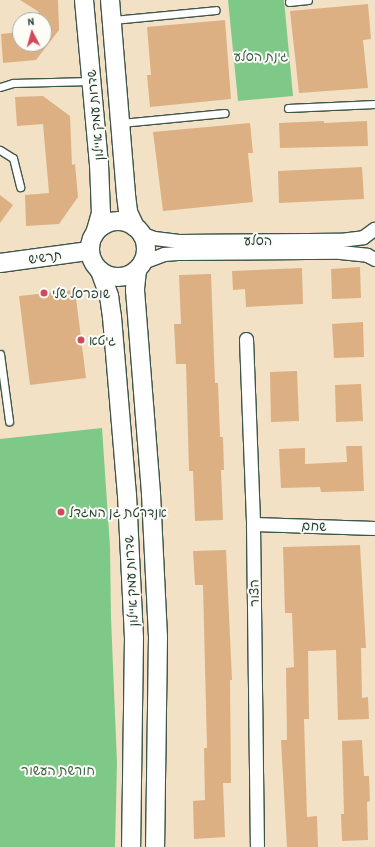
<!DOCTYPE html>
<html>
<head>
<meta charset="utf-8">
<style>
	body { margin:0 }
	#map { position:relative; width:375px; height:847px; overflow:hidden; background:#f2e1c4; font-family:"Patrick Hand","Playpen Sans Hebrew",sans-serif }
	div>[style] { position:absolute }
	.green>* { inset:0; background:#7ec987 }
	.building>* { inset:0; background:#ddb084 }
	.roads { filter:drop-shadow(1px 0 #3f564a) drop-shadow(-1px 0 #3f564a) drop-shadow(0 1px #3f564a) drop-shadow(0 -1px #3f564a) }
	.lane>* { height:7px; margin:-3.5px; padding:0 3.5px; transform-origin:3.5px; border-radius:3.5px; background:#fff }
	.street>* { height:13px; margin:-6.5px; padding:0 6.5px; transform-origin:6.5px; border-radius:6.5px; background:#fff }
	.secondary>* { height:18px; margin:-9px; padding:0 9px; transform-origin:9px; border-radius:9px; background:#fff }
	.secondary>.ring { margin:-9px; padding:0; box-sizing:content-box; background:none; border:18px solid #fff; border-radius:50% }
	.dots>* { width:11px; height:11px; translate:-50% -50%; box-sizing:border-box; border:2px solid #fdfcf7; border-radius:50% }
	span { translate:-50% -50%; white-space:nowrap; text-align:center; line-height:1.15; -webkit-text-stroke:4px #fdfcf7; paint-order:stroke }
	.park-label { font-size:13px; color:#376049 }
	.street-label { font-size:13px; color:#1f3d34 }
	.poi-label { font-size:13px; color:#1f3d34 }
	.left { translate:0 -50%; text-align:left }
	.north { position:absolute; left:12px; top:12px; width:40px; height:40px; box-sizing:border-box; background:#fdfcf7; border:1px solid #a4b0a9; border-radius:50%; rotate:354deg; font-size:11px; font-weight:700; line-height:16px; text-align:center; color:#1f3d34 }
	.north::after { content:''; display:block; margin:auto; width:14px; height:18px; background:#d1495b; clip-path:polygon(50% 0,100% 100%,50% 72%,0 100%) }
</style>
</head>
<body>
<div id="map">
	<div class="green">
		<div style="clip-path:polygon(228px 0,284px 0,293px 96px,238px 101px)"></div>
		<div style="clip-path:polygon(102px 428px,110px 547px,111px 618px,117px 763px,115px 847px,0 847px,0 439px)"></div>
	</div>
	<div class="building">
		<div style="clip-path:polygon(20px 0,58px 0,59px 30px,36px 60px,3px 63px,1px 34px,20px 32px,20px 44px,44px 44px,44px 20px,33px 20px,39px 12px)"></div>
		<div style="clip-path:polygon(368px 4px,371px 39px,363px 40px,368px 88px,299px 93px,290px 11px)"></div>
		<div style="clip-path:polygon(225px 20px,231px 99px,150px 107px,147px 75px,151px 75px,147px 27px)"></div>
		<div style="clip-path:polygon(43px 96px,70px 116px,72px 165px,75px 164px,78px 197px,59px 224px,26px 226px,25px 195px,49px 193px,43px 124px,17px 126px,15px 97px)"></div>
		<div style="clip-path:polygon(324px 121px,324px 123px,367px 121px,368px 146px,280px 148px,279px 123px)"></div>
		<div style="clip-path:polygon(250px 123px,253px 153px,248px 153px,253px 202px,163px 211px,153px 132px)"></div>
		<div style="clip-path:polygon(362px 167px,364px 199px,279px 203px,278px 171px)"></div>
		<div style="clip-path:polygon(0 195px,13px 205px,0 223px)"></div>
		<div style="clip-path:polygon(360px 267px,361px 298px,332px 299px,331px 269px)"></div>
		<div style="clip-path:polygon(302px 268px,303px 304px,246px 307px,245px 289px,233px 290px,232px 271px)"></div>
		<div style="clip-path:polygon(211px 274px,215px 383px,218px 383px,220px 437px,223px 437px,224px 470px,221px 470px,223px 520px,195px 521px,193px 471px,189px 471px,186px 364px,176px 364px,174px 324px,181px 324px,179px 275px)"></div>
		<div style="clip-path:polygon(75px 290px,86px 378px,30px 385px,19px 296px)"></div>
		<div style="clip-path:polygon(363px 322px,364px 357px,334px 358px,332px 324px)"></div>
		<div style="clip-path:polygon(297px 371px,299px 421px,271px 422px,270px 372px)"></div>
		<div style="clip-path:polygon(361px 384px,363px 421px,336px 422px,335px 385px)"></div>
		<div style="clip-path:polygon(346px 446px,362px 446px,364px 491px,321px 492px,320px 487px,281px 488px,279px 449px,305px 448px,305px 464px,347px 462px)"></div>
		<div style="clip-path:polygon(360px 545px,366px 648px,361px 648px,362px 698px,368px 697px,369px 719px,338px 720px,336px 650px,308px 651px,309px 719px,304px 719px,307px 817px,317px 816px,318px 847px,287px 847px,281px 740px,287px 740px,286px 668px,294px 667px,292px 613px,285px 613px,283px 547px)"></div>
		<div style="clip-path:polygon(226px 550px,232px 680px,230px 680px,231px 783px,223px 783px,225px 837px,194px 839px,193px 801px,205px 800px,204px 748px,207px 748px,203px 585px,195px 585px,193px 551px)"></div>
		<div style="clip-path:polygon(362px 740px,364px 776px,369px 776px,370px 801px,367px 802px,368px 840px,342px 841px,341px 814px,344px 814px,342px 741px)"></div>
	</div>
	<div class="roads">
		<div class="lane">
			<div style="left:289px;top:2px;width:19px;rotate:-6deg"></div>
			<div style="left:113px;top:20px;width:103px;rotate:-5.5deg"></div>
			<div style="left:0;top:87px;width:14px;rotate:-17deg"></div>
			<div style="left:13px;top:83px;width:78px;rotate:-1.5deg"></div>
			<div style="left:288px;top:108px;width:87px;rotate:-2.6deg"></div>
			<div style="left:121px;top:123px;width:104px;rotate:-5.5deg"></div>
			<div style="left:0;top:150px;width:15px;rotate:32deg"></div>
			<div style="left:13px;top:158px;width:30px;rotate:76deg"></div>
			<div style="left:0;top:354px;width:68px;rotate:82.3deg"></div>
		</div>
		<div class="street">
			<div style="left:141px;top:233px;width:14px;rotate:21deg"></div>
			<div style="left:154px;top:238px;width:23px;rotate:7deg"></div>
			<div style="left:177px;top:241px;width:163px;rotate:-0.4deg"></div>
			<div style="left:340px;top:240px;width:23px;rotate:-7deg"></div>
			<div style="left:363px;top:237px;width:14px;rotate:-36deg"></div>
			<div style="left:143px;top:262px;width:22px;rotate:-21deg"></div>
			<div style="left:164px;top:254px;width:13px;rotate:-4deg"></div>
			<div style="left:177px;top:253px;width:163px;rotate:-0.4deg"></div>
			<div style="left:340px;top:252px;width:27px;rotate:6deg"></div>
			<div style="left:367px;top:255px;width:9px;rotate:27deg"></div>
			<div style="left:246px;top:339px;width:185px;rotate:87.8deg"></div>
			<div style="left:253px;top:524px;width:323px;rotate:89.3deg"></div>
			<div style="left:253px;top:524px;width:122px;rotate:1.9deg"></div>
		</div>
		<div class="secondary">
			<div style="left:84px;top:0;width:165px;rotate:84.8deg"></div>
			<div style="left:99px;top:164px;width:49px;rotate:87.7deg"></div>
			<div style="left:101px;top:213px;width:18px;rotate:106deg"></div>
			<div style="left:110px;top:0;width:196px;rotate:85.3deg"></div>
			<div style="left:126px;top:195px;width:17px;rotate:83deg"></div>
			<div style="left:128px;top:212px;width:17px;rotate:65deg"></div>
			<div class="ring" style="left:90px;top:221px;width:38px;height:38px"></div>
			<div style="left:0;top:263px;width:90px;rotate:-7.7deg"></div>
			<div style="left:137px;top:270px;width:20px;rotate:96deg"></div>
			<div style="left:135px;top:290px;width:205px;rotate:85.5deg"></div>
			<div style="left:151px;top:494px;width:143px;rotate:87.2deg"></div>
			<div style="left:158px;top:637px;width:210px;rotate:90.8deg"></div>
			<div style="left:100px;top:271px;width:27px;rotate:70deg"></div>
			<div style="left:109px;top:296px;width:21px;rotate:82deg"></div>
			<div style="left:112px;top:317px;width:179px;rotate:85.2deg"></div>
			<div style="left:127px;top:495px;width:143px;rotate:87.2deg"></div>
			<div style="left:134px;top:638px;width:209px;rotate:90.8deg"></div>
		</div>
	</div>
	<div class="dots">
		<div style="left:44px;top:293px;background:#d1495b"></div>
		<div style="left:81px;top:340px;background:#d1495b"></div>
		<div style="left:61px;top:512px;background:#d1495b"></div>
	</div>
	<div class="park-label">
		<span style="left:261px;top:56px">גינת הסלע</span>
		<span style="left:58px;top:770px">חורשת העשור</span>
	</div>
	<div class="street-label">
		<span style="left:95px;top:115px;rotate:-95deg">שדרות עמק איילון</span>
		<span style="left:258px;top:240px">הסלע</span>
		<span style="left:45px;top:257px;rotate:-8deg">תרשיש</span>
		<span style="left:314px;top:526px;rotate:2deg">שחם</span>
		<span style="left:131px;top:581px;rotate:-93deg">שדרות עמק איילון</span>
		<span style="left:254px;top:593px;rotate:-91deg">הצור</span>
	</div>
	<div class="poi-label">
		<span class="left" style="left:52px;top:293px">שופרסל שלי</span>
		<span class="left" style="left:89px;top:340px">גיטא</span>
		<span class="left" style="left:69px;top:512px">אנדרטת גן המגדל</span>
	</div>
	<div class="north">N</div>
</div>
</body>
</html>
